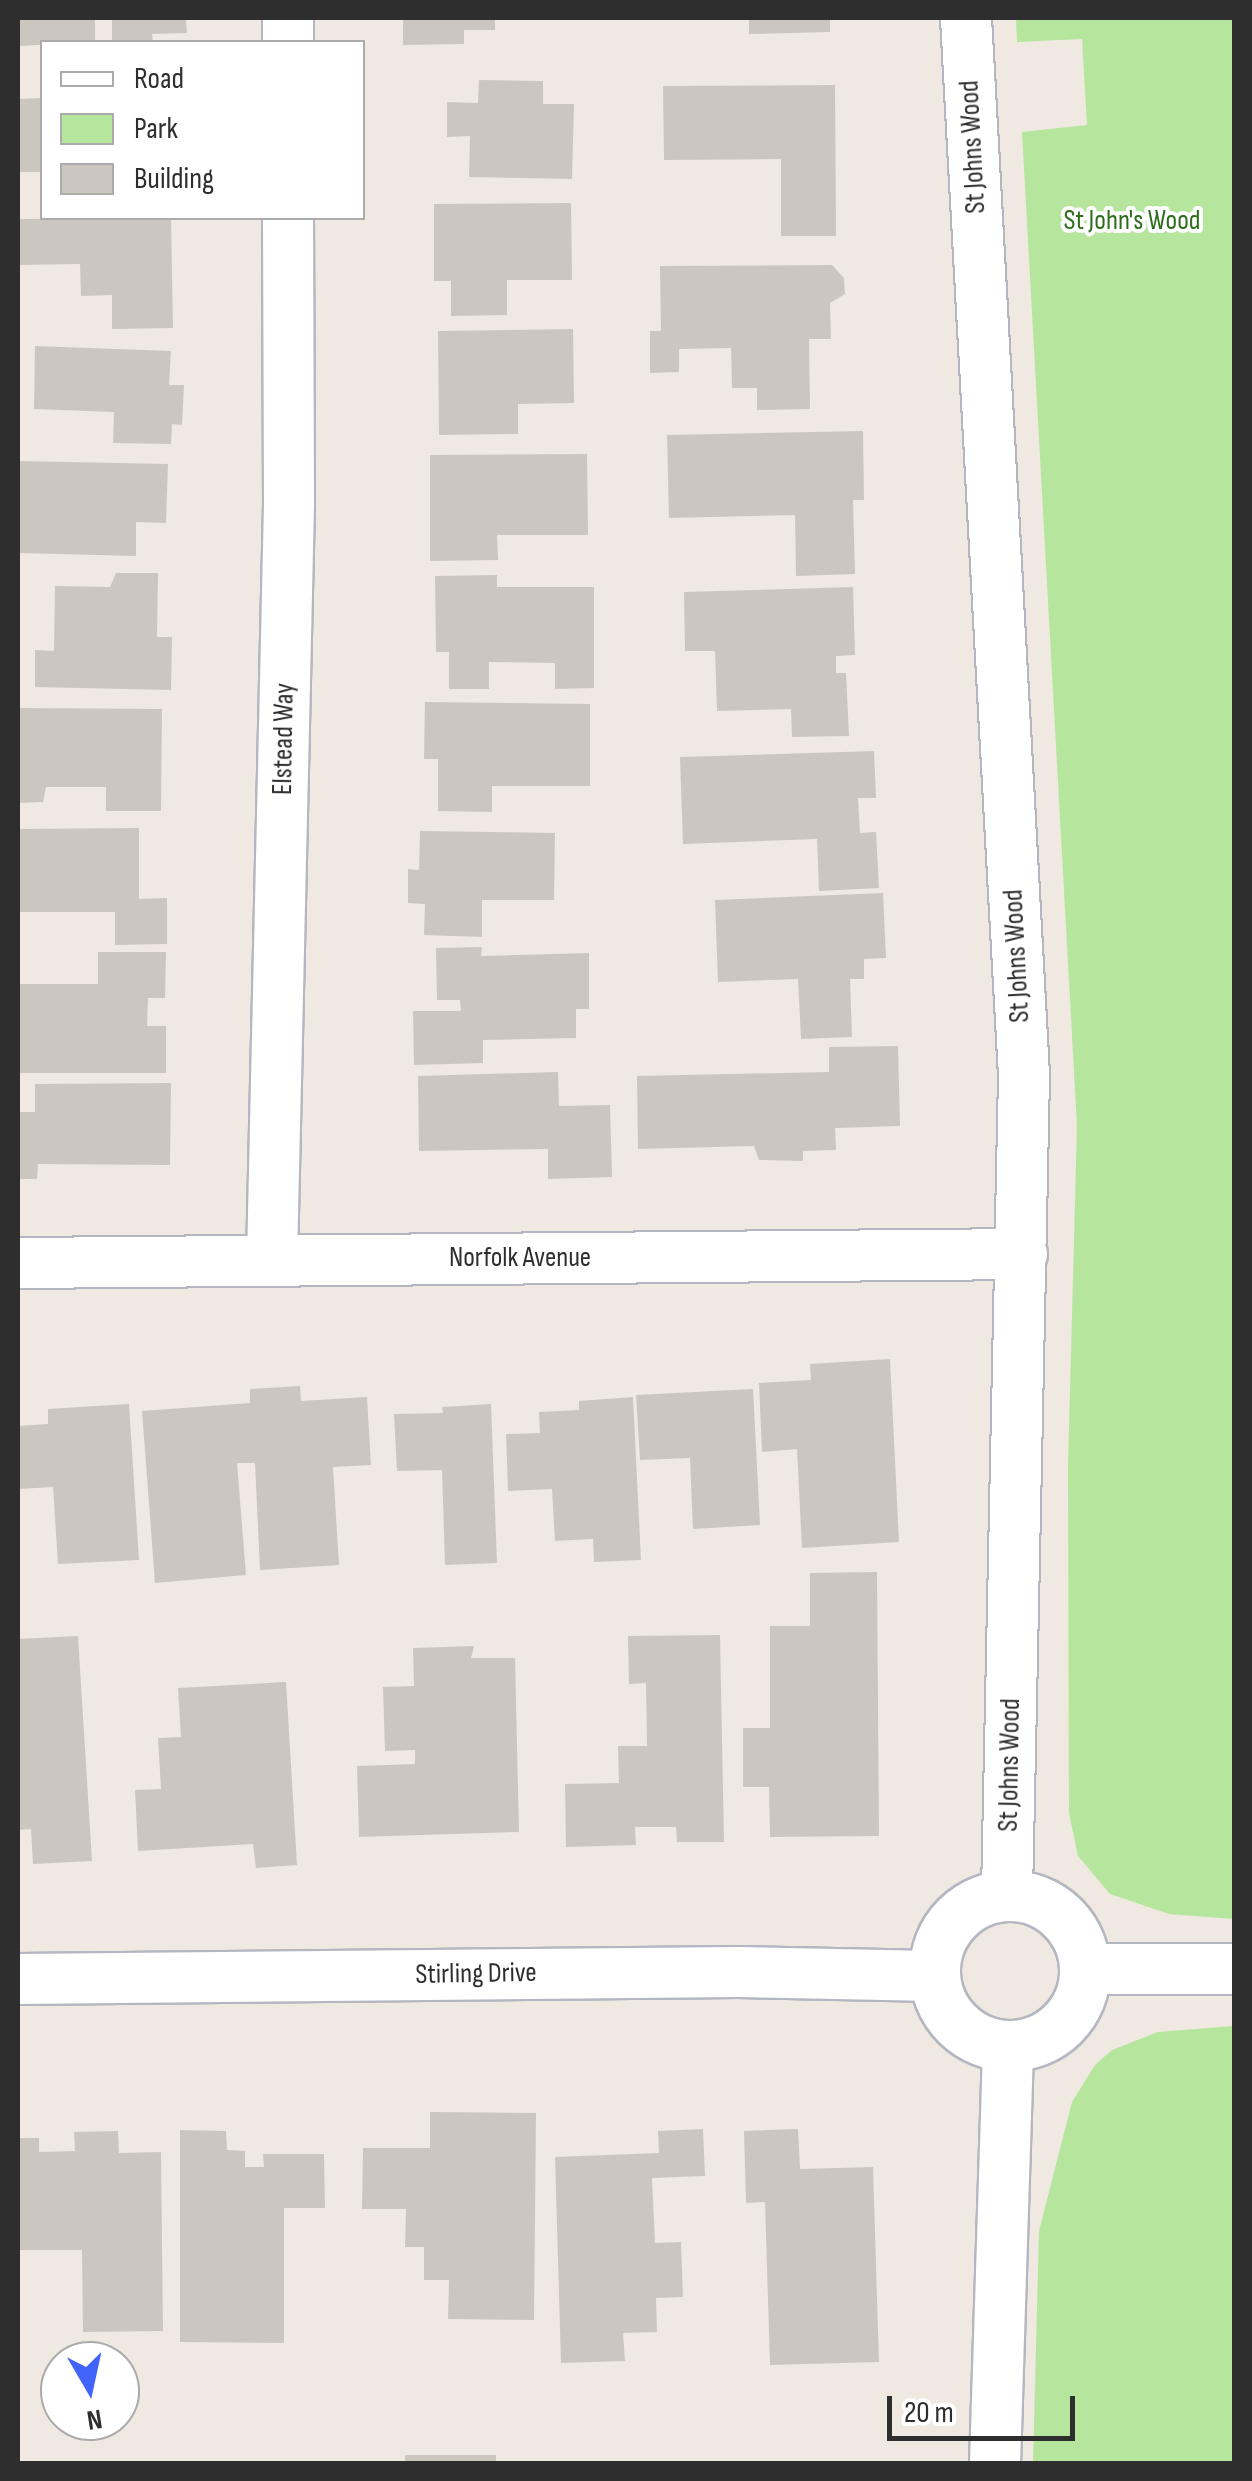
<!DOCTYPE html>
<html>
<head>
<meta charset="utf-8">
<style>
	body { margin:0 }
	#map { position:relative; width:1252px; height:2481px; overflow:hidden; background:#efe9e1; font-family:"Sofia Sans Condensed",sans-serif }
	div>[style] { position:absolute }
	.green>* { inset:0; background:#b6e59e }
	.building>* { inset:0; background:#cbc7bf }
	.roads { filter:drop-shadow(2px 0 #b4b7c1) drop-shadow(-2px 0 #b4b7c1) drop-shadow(0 2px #b4b7c1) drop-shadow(0 -2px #b4b7c1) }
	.minor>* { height:50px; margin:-25px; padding:0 25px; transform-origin:25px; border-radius:25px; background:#fff }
	.minor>.ring { margin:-25px; padding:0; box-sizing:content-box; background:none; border:50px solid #fff; border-radius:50% }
	span { translate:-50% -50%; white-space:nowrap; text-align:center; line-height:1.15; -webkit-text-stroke:8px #fff; paint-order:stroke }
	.street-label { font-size:28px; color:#2e2e2e }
	.park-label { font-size:28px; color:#2c6e1b }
	.frame { position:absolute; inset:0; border:20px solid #2e2e2e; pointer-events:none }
	.legend { position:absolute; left:40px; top:40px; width:325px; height:180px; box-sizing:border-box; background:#fff; border:2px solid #ababab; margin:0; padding:12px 18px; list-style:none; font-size:30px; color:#2e2e2e }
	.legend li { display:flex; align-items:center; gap:20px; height:50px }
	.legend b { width:50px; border:2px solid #ababab }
	.north { position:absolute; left:40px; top:2341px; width:100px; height:100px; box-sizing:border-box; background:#fff; border:2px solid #ababab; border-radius:50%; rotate:171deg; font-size:28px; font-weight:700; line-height:40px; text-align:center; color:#2e2e2e }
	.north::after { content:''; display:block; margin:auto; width:35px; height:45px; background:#4264fb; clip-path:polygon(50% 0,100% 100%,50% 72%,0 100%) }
	.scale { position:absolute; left:887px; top:2396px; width:188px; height:45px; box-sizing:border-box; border:5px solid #2e2e2e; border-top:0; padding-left:12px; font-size:30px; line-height:35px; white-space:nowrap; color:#2e2e2e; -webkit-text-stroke:8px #fff; paint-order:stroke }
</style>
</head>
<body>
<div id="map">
	<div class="green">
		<div style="clip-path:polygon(1016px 18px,1234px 18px,1234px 1919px,1169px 1914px,1110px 1894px,1078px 1856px,1069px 1813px,1068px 1467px,1077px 1126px,1022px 132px,1087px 125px,1082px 39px,1017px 42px)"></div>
		<div style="clip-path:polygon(1234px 2026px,1234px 2463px,1033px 2463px,1039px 2231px,1072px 2102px,1095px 2065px,1112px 2050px,1158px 2032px)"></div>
	</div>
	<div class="building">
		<div style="clip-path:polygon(18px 18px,95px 18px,95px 42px,18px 46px)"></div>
		<div style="clip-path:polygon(112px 18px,186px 18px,187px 33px,152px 34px,153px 42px,112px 42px)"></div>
		<div style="clip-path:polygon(403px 18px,495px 18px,495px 30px,464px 30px,464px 44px,403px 45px)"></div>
		<div style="clip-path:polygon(749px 18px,830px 18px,830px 32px,749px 34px)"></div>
		<div style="clip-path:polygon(479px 80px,543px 81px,543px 104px,574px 104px,572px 179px,469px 177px,470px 136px,447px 137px,447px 102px,478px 103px)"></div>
		<div style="clip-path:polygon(835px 85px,836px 236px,781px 236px,781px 159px,664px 160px,663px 86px)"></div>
		<div style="clip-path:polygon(42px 98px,42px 172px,18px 172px,18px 99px)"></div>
		<div style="clip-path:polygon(571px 203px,572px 280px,507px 280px,507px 315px,451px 316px,451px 281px,434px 281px,434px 204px)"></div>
		<div style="clip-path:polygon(171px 218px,173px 328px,112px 329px,112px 295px,81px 296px,80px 264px,18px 265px,18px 219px)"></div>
		<div style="clip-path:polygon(832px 265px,844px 278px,845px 294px,830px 303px,831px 339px,809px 339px,810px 409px,757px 410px,757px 388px,732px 388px,731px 348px,679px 349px,679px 372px,650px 373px,650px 331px,661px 331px,660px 266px)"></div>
		<div style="clip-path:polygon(573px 329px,574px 403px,518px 404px,518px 434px,439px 435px,438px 331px)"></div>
		<div style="clip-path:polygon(35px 346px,171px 351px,169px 385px,184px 385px,182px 425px,172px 424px,171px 444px,113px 443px,114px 412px,34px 409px)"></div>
		<div style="clip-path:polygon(863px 431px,864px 500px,853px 500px,855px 574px,796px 576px,795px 515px,669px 518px,667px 435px)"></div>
		<div style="clip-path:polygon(587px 454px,588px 535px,497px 535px,498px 560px,430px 561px,430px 455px)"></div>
		<div style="clip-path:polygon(18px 461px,168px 464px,166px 523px,136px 522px,136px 556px,18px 553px)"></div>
		<div style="clip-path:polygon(116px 573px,158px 573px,157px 637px,172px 637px,171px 690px,35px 687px,35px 650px,54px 651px,55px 586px,110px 587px)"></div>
		<div style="clip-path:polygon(497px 575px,497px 587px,594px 587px,594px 688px,555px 689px,555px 663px,489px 662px,489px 689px,449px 689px,449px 652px,436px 652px,435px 576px)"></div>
		<div style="clip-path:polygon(853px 587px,855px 655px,836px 656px,836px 673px,846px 673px,849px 736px,792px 737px,791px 709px,717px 711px,715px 651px,685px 651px,684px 592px)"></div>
		<div style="clip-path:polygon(425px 702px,590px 704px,590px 786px,492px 786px,492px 812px,438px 811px,438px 759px,424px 759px)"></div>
		<div style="clip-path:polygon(18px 708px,162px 709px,161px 811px,106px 811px,106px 787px,46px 787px,43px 802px,18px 803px)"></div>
		<div style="clip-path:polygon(874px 751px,876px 798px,858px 798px,860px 833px,876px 832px,879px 888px,819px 891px,817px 839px,683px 844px,680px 757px)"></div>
		<div style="clip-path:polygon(139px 828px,139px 899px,167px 898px,167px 944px,115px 945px,115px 912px,18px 912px,18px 829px)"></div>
		<div style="clip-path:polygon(420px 831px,555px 833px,554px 900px,482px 900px,482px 937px,424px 935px,425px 904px,408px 903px,408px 869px,419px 870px)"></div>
		<div style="clip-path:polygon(883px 893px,886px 958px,864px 959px,864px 979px,850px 979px,852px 1037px,801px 1039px,798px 979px,718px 982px,715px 900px)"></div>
		<div style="clip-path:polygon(482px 947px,481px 956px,589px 953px,589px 1009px,576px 1009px,576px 1038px,483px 1040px,483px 1063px,414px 1065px,413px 1011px,461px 1011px,460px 1000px,437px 1000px,436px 948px)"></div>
		<div style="clip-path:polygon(98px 952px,166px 952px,165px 998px,148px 998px,147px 1026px,166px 1026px,166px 1073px,18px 1073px,18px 984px,98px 984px)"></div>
		<div style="clip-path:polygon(898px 1046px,900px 1126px,835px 1128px,836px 1150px,803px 1151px,803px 1161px,759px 1160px,754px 1146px,638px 1149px,637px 1076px,829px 1072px,829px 1047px)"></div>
		<div style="clip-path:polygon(558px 1072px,559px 1106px,610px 1105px,612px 1177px,548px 1179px,548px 1149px,419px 1151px,418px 1076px)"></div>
		<div style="clip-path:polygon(171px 1083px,170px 1165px,38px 1164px,37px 1179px,18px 1179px,18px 1112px,35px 1112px,35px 1084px)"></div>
		<div style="clip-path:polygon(890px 1359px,899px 1542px,802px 1548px,797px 1449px,762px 1452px,759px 1383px,811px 1380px,810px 1364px)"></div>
		<div style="clip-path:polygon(300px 1386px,301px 1401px,367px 1397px,371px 1465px,333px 1467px,339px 1565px,260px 1570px,255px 1463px,237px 1463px,246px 1575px,155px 1583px,142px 1411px,250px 1403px,250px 1389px)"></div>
		<div style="clip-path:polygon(753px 1389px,760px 1525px,693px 1529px,690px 1458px,640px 1460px,636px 1395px)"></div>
		<div style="clip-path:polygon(633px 1397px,641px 1560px,594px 1562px,593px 1539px,555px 1541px,552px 1489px,508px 1491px,506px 1434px,540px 1433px,539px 1412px,579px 1410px,579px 1401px)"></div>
		<div style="clip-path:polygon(129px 1404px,139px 1560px,58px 1564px,53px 1487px,19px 1489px,18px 1426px,48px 1424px,48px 1409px)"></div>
		<div style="clip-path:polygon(491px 1404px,497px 1563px,445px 1565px,442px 1470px,397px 1471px,394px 1414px,443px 1413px,442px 1407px)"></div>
		<div style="clip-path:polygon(877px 1572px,879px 1836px,770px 1837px,769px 1787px,743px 1787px,743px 1728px,770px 1728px,770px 1626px,810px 1626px,810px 1573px)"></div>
		<div style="clip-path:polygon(720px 1635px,724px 1842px,677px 1842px,676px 1827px,635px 1827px,636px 1845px,566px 1847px,565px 1784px,619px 1783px,618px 1746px,647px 1746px,646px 1683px,629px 1684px,628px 1636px)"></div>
		<div style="clip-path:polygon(78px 1636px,92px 1861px,33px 1864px,31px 1829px,18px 1830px,18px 1639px)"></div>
		<div style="clip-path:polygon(474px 1646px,471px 1658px,515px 1658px,519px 1832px,359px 1837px,357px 1766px,415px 1764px,415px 1750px,385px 1751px,383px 1687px,414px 1686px,413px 1648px)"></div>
		<div style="clip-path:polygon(286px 1682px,297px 1865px,256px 1868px,253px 1844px,138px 1851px,135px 1790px,161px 1789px,158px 1738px,181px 1737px,178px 1688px)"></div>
		<div style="clip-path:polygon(430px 2112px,536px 2113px,534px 2320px,448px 2319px,449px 2280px,424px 2280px,424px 2247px,405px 2247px,406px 2209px,362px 2209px,363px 2148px,430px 2148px)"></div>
		<div style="clip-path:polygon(703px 2129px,705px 2176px,652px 2178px,655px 2243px,681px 2242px,683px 2297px,656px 2298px,657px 2332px,623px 2333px,625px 2361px,561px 2363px,555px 2157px,659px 2153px,658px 2131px)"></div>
		<div style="clip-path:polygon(798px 2129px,800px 2169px,873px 2167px,879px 2362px,770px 2365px,765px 2202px,746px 2203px,744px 2131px)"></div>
		<div style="clip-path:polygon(180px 2130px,226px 2131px,227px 2150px,245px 2151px,245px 2167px,264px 2167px,263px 2154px,324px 2154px,325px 2208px,284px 2208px,284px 2343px,180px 2342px)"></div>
		<div style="clip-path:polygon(118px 2131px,119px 2153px,161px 2152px,163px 2331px,83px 2332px,82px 2250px,18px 2250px,18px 2138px,39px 2138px,39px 2152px,75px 2151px,74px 2132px)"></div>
		<div style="clip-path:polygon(405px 2455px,496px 2455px,496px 2464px,405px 2464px)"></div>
	</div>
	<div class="roads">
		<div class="minor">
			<div style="left:288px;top:18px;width:24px;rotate:90deg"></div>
			<div style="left:966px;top:18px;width:1060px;rotate:86.86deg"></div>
			<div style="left:1024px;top:1076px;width:819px;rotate:91.19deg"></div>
			<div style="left:272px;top:1259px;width:757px;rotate:-88.71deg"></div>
			<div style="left:289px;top:502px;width:284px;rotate:-90.2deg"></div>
			<div style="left:18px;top:1263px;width:1004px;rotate:-0.51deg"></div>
			<div class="ring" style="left:935px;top:1896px;width:100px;height:100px"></div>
			<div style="left:1086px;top:1969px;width:148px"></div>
			<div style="left:18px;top:1979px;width:720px;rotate:-0.56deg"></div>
			<div style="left:738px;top:1972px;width:196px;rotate:1.2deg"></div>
			<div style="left:995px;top:2464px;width:417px;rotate:-88.2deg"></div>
		</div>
	</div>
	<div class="street-label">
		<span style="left:973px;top:147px;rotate:-93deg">St Johns Wood</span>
		<span style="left:284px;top:739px;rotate:-89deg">Elstead Way</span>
		<span style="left:1017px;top:956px;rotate:-93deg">St Johns Wood</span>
		<span style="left:520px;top:1258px">Norfolk Avenue</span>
		<span style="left:1010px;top:1765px;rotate:-89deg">St Johns Wood</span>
		<span style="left:476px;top:1974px;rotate:-1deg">Stirling Drive</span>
	</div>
	<div class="park-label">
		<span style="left:1132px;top:221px">St John's Wood</span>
	</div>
	<div class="frame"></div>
	<ul class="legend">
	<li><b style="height:12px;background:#fff"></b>Road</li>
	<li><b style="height:28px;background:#b6e59e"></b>Park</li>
	<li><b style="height:28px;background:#cbc7bf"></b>Building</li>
	</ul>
	<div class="north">N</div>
	<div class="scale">20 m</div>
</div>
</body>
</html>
